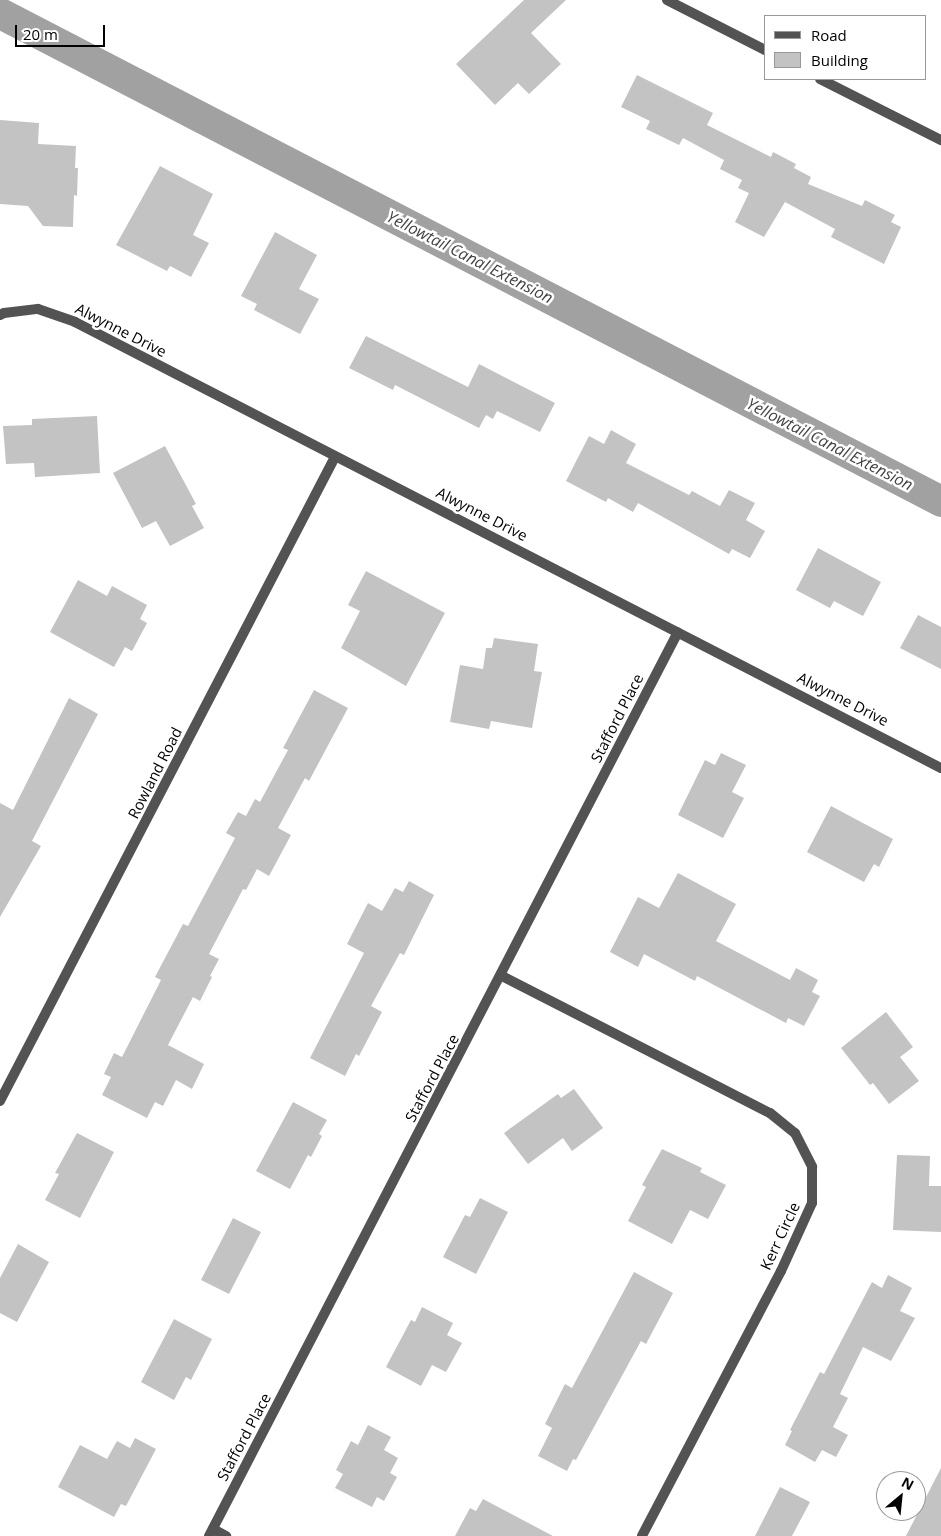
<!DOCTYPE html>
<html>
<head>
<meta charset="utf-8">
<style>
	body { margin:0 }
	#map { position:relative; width:941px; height:1536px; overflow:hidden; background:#fff; font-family:"Open Sans",sans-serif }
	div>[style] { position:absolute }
	.canal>* { height:31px; margin:-15.5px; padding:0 15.5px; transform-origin:15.5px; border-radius:15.5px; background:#a1a1a1 }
	.building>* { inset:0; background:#c3c3c3 }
	.minor>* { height:10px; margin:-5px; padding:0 5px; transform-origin:5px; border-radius:5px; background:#535353 }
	span { translate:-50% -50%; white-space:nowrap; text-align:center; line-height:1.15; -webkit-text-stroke:5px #fff; paint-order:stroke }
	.street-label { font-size:15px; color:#000 }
	.water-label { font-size:16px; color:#424242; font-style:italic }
	.legend { position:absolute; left:764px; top:15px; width:162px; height:65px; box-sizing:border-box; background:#fff; border:1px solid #999; margin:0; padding:6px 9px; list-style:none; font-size:15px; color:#000 }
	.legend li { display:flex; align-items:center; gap:10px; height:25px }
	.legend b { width:25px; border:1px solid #999 }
	.north { position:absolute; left:876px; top:1471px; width:50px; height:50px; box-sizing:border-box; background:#fff; border:1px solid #999; border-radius:50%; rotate:28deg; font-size:14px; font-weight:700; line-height:20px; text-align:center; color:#000 }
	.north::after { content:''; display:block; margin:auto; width:18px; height:22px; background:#000; clip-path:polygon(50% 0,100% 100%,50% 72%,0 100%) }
	.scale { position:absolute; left:15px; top:25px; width:90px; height:22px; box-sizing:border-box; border:2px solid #000; border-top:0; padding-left:6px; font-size:15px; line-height:18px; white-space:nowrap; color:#000; -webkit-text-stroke:4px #fff; paint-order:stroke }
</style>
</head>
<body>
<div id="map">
	<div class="canal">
		<div style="left:0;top:13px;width:1060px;rotate:27.41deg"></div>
	</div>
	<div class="building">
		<div style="clip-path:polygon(524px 0,566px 0,531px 33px,561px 64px,529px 94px,518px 83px,495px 105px,456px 64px)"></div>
		<div style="clip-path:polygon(637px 75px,713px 113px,707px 125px,771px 157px,773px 152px,796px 164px,794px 168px,811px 177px,808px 184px,862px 206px,865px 200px,895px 215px,891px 222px,901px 227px,884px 264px,831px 237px,835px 229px,785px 202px,764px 237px,735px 222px,749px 193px,738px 188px,742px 180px,720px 169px,724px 160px,683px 138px,679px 145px,646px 129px,650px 121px,621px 107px)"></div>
		<div style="clip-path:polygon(0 120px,39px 123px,38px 144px,76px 146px,75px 168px,78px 168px,77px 196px,74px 195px,73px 227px,43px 226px,28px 206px,0 204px)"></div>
		<div style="clip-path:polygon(160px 166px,213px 194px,193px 235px,209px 243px,191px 277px,170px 266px,167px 271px,116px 245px)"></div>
		<div style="clip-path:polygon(275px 232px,317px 255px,299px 289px,319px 299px,300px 334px,254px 310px,257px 304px,241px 296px)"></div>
		<div style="clip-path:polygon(366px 336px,468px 387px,479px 364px,555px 403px,540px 432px,497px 411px,493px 419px,486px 415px,479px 428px,395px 385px,393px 390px,349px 368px)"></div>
		<div style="clip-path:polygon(97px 416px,100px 473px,35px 477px,34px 463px,6px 464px,3px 426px,32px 425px,32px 419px)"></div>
		<div style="clip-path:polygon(611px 430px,636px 444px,626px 463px,689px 495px,692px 491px,720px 506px,729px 490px,755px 503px,746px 520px,765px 531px,750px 558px,732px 549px,729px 554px,638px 503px,633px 512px,608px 498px,606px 502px,566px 481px,589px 436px,604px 444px)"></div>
		<div style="clip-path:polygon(165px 446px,196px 504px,192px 506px,204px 528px,170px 546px,156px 521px,142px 528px,113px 473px)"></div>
		<div style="clip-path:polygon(818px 548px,881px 582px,863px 616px,834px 601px,830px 608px,796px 590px)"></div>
		<div style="clip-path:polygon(366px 571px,445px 613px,406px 686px,341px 648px,360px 611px,348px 605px)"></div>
		<div style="clip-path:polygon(78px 580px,107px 596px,112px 586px,147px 605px,140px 619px,147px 623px,132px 651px,125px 647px,114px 667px,50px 632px)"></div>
		<div style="clip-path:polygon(918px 615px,941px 627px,941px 669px,900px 648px)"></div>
		<div style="clip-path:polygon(494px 638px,538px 644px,534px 671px,542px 672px,532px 728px,491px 721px,489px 729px,450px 722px,460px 665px,483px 669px,486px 648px,492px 648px)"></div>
		<div style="clip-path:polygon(314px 690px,348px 708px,309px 781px,305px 778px,278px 828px,291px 835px,269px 876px,257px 869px,246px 890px,243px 889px,209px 954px,219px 959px,210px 976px,212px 977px,200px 1001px,193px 997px,168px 1045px,204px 1064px,192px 1089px,176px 1080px,163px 1106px,155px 1102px,147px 1118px,102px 1095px,111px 1077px,104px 1074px,114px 1053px,122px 1057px,161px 980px,155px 977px,183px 924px,188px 926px,235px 838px,226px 833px,238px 812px,246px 816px,255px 799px,260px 802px,288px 750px,283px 748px)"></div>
		<div style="clip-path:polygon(69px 698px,98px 714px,32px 841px,41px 846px,0 917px,0 803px,13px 810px)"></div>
		<div style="clip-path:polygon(721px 753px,746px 765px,732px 792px,744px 798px,723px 838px,678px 815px,705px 760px,715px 765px)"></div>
		<div style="clip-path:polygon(831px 806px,893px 839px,879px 867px,874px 864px,864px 882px,807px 852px)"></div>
		<div style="clip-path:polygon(678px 873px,736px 904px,716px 941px,790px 980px,796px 968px,818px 980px,812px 992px,820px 996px,804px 1026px,788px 1018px,786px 1023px,697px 976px,695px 981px,644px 954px,638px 967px,610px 952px,638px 897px,659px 908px)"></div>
		<div style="clip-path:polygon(409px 881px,434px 895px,404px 955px,400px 953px,371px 1006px,382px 1012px,359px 1056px,356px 1054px,345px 1076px,310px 1058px,364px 953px,347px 944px,368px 903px,382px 911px,395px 888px,403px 892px)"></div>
		<div style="clip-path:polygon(886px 1012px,913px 1047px,900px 1057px,919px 1081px,889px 1104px,873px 1083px,870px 1085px,841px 1048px)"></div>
		<div style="clip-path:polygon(574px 1089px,603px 1128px,572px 1151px,563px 1138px,528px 1164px,504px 1133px,558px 1094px,561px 1098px)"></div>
		<div style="clip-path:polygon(293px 1102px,327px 1120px,319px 1134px,322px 1136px,311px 1157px,308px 1155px,290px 1189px,256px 1171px)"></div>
		<div style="clip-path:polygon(77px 1133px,114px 1152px,80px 1218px,45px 1200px,59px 1174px,55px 1173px)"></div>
		<div style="clip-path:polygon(662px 1149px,702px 1168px,700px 1172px,726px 1185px,708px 1219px,690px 1210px,672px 1244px,628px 1221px,646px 1187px,642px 1185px)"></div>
		<div style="clip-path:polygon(897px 1155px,930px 1156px,929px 1186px,941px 1186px,941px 1232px,893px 1230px)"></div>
		<div style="clip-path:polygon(480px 1198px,508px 1212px,476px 1274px,443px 1257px,465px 1215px,470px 1217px)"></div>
		<div style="clip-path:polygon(233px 1218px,261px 1232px,229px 1294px,201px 1280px)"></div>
		<div style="clip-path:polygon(18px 1244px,49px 1262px,17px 1322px,0 1313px,0 1278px)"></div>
		<div style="clip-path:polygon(634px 1272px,673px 1293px,646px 1344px,641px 1341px,576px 1460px,573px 1459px,567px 1471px,538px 1456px,552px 1428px,545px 1424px,565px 1384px,572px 1388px)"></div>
		<div style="clip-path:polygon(888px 1275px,912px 1288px,900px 1311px,915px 1318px,891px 1361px,863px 1347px,840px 1394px,848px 1398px,833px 1427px,848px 1435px,836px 1457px,822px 1450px,815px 1462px,785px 1445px,792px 1431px,790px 1430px,820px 1372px,824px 1374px,872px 1282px,882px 1288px)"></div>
		<div style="clip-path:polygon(422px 1307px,453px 1323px,447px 1335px,462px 1343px,446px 1372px,432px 1365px,421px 1386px,386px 1367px,411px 1320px,415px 1322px)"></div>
		<div style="clip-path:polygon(174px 1319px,212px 1339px,191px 1380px,186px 1377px,174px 1400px,141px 1382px)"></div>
		<div style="clip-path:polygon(368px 1425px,391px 1437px,384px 1450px,398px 1458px,390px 1473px,397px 1477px,384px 1501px,377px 1497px,372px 1507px,335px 1488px,343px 1474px,336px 1470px,351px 1441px,358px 1445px)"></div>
		<div style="clip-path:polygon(135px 1438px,156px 1449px,126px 1506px,121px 1504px,114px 1517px,58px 1487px,80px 1445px,107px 1459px,117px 1441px,130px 1448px)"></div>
		<div style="clip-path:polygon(941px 1468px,941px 1536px,906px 1536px)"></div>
		<div style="clip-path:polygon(780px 1487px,810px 1502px,792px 1536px,755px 1536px)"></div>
		<div style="clip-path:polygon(483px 1499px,553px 1536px,455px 1536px,470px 1508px,476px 1511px)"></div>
	</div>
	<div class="minor">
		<div style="left:667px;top:0;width:110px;rotate:27deg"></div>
		<div style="left:820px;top:79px;width:136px;rotate:26.8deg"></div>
		<div style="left:0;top:315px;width:4px;rotate:-27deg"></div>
		<div style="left:4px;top:313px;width:34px;rotate:-7deg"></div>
		<div style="left:38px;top:309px;width:39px;rotate:19deg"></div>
		<div style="left:75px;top:322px;width:974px;rotate:27.25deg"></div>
		<div style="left:502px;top:976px;width:301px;rotate:27.1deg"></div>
		<div style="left:770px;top:1113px;width:32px;rotate:39deg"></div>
		<div style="left:795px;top:1133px;width:38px;rotate:63deg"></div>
		<div style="left:812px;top:1167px;width:36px;rotate:90deg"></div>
		<div style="left:812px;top:1203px;width:75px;rotate:114.5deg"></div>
		<div style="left:781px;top:1271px;width:299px;rotate:117.7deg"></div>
		<div style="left:0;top:1101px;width:726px;rotate:-62.52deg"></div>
		<div style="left:213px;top:1529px;width:15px;rotate:28deg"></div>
		<div style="left:209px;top:1536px;width:1018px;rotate:-62.58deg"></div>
	</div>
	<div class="street-label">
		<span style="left:121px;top:330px;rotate:27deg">Alwynne Drive</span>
		<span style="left:482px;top:514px;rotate:27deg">Alwynne Drive</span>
		<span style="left:843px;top:699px;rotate:27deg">Alwynne Drive</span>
		<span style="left:617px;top:718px;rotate:-63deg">Stafford Place</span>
		<span style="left:155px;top:773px;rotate:-63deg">Rowland Road</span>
		<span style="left:432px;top:1078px;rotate:-62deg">Stafford Place</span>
		<span style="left:780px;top:1236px;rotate:-65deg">Kerr Circle</span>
		<span style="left:244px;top:1437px;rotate:-62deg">Stafford Place</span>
	</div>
	<div class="water-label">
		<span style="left:470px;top:257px;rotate:27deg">Yellowtail Canal Extension</span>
		<span style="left:830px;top:444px;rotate:27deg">Yellowtail Canal Extension</span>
	</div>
	<ul class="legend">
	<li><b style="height:6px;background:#535353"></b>Road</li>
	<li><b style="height:14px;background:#c3c3c3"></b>Building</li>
	</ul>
	<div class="north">N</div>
	<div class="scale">20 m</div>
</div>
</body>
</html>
